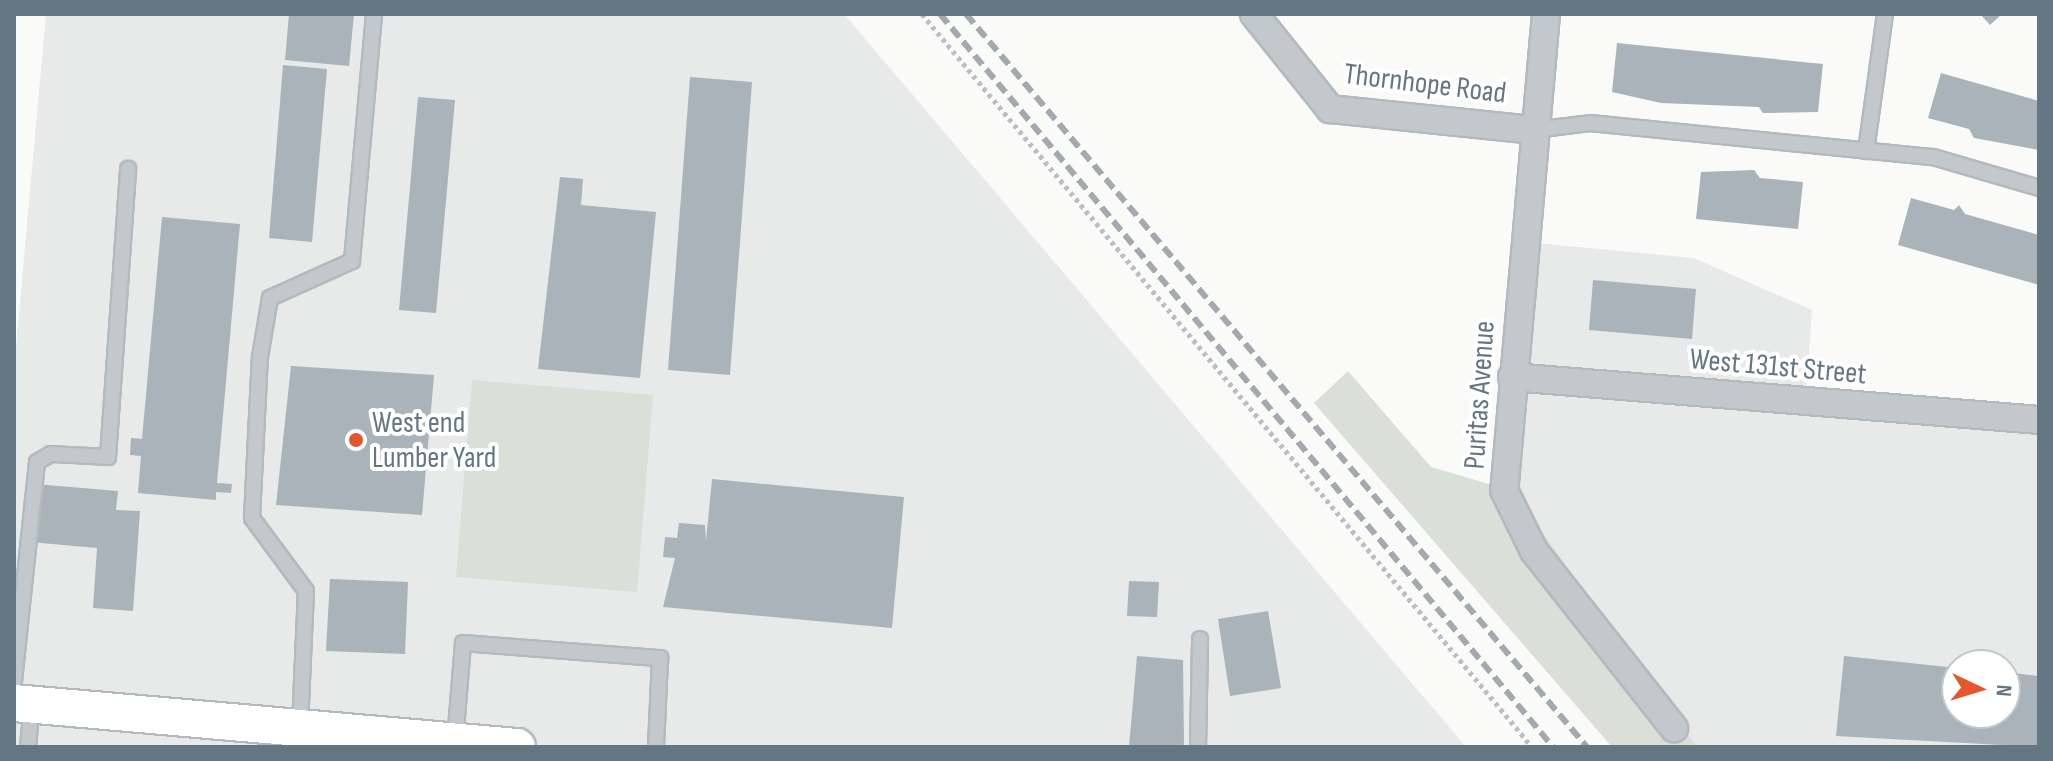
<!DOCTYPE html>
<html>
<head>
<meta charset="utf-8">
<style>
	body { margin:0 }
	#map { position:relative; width:2053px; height:761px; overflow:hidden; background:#fafaf8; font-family:"Sofia Sans Condensed",sans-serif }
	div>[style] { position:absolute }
	.built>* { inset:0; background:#e8e9e9 }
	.green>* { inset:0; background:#dadfd7 }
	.building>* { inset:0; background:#aab3b9 }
	.path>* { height:5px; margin-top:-2.5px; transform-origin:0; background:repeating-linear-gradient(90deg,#bbbfc2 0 4px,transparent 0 8px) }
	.roads { filter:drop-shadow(2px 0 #b3babf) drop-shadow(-2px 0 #b3babf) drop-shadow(0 2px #b3babf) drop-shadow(0 -2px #b3babf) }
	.service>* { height:14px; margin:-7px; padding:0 7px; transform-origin:7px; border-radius:7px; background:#c3c8cc }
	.minor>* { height:26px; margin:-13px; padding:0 13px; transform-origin:13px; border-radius:13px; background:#c3c8cc }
	.secondary>* { height:36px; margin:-18px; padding:0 18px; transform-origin:18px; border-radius:18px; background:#fff }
	.rail>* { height:6px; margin-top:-3px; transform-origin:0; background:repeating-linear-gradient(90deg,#a2aab0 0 12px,transparent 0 18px) }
	.dots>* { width:22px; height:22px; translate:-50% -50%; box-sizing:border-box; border:4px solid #fff; border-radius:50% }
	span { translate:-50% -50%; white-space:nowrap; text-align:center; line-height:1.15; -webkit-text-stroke:8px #fff; paint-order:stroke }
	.street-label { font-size:30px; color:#657683 }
	.poi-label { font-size:30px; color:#657683 }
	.left { translate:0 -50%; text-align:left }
	.frame { position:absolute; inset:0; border:16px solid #657683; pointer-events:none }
	.north { position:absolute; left:1941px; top:649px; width:80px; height:80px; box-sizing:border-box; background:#fff; border:2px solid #c1c8cd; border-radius:50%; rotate:94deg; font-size:22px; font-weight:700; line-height:32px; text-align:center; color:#657683 }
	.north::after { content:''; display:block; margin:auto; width:28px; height:36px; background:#e4572e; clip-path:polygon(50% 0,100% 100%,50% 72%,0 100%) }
</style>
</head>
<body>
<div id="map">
	<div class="built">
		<div style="clip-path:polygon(46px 14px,844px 14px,1466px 747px,14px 747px,14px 369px)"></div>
		<div style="clip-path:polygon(evenodd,1536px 243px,1694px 258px,1812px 310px,1805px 411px,2039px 430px,2039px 747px,1697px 747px,1513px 491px,1536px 243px,1957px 665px,2005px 665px,2005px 713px,1957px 713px,1957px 665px)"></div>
	</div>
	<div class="green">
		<div style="clip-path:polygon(1348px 371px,1431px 467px,1513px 491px,1697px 747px,1612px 747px,1314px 403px)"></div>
		<div style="clip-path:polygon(472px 380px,653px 395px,637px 592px,456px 577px)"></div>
	</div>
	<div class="building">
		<div style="clip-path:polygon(289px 14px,354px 14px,349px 66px,285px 60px)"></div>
		<div style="clip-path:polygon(1980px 14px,2002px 14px,1990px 25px)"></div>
		<div style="clip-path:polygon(1617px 43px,1823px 64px,1818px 112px,1763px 113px,1759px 107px,1661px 103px,1612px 92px)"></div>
		<div style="clip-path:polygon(283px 65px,327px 69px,312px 242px,269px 238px)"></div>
		<div style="clip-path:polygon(1941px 73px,2039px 101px,2039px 150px,1974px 138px,1969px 129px,1928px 118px)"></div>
		<div style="clip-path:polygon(690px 77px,752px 82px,730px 375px,668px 370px)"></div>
		<div style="clip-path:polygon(418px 97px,455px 100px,436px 313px,399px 310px)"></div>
		<div style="clip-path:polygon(1754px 170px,1760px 178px,1803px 182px,1798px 229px,1696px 219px,1701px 172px)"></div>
		<div style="clip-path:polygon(560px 177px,583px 179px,581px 205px,656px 212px,640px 378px,538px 369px)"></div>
		<div style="clip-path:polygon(1911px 198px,1954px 210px,1959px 205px,1965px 214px,2039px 235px,2039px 285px,1898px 245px)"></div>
		<div style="clip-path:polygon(162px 217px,240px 224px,217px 483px,232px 484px,231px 493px,216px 492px,216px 500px,138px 493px,141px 456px,130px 455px,131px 438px,142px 439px)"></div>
		<div style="clip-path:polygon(1593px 280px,1696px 289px,1692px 339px,1589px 330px)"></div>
		<div style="clip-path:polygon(291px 366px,434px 375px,422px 515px,276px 505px)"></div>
		<div style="clip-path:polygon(712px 479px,904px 497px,892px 628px,663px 607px,675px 558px,663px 557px,665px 537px,677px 538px,679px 523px,705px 525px,706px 541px)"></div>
		<div style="clip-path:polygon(35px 484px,118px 491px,116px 510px,140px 511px,133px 611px,93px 608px,97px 548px,30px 542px)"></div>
		<div style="clip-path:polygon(330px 579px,408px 582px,405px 654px,326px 651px)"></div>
		<div style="clip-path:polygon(1129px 581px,1159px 582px,1157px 617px,1127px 616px)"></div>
		<div style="clip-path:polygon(1268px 611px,1281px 688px,1230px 696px,1218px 619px)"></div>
		<div style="clip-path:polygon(1137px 656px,1183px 660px,1184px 747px,1129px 747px)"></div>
		<div style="clip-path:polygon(1844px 656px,1957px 668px,1957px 713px,2005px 713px,2005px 672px,2039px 676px,2039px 747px,1836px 736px)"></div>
	</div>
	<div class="path">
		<div style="left:922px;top:14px;width:954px;rotate:50.23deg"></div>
	</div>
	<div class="roads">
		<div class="service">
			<div style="left:1534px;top:130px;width:56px;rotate:-7.1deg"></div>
			<div style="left:1590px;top:123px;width:345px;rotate:5.7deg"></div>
			<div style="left:1933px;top:157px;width:110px;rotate:16.3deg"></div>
			<div style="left:1866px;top:151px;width:138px;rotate:-82.1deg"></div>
			<div style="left:14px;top:681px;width:220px;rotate:-84deg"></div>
			<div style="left:37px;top:462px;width:16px;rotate:-30deg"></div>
			<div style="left:51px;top:454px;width:57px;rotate:3deg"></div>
			<div style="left:108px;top:457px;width:289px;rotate:-86deg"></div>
			<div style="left:300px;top:727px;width:136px;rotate:-87.5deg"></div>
			<div style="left:306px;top:591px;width:91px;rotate:-126.5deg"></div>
			<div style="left:252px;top:518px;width:161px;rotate:-87.2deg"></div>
			<div style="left:260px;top:357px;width:60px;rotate:-80.4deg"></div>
			<div style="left:270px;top:298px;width:90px;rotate:-24.3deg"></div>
			<div style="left:352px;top:261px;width:248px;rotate:-84.9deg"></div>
			<div style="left:455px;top:741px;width:98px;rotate:-85.3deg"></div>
			<div style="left:463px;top:643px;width:198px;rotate:4.4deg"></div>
			<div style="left:660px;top:658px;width:89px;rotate:92.6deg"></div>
			<div style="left:28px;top:747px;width:43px;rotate:-84.7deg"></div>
			<div style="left:1198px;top:747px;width:108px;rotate:-88.9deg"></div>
		</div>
		<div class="minor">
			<div style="left:1254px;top:14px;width:122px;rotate:51.3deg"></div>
			<div style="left:1330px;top:109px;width:205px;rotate:5.9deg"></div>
			<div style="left:1546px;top:14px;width:478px;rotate:95deg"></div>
			<div style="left:1504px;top:490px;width:68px;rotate:63.8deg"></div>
			<div style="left:1534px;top:551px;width:226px;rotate:51.7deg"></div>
			<div style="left:1512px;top:377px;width:529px;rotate:4.66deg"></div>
		</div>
		<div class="secondary">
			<div style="left:14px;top:703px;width:505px;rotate:5deg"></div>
		</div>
	</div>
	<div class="rail">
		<div style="left:940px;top:14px;width:956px;rotate:50.09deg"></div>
		<div style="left:966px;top:14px;width:961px;rotate:49.73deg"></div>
	</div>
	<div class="dots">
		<div style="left:356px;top:440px;background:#e4572e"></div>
	</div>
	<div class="street-label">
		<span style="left:1425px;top:84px;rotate:7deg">Thornhope Road</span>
		<span style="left:1778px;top:367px;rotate:5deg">West 131st Street</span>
		<span style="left:1480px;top:395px;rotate:-86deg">Puritas Avenue</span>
	</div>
	<div class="poi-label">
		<span class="left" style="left:372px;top:440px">West end<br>Lumber Yard</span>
	</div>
	<div class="frame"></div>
	<div class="north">N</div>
</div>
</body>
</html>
